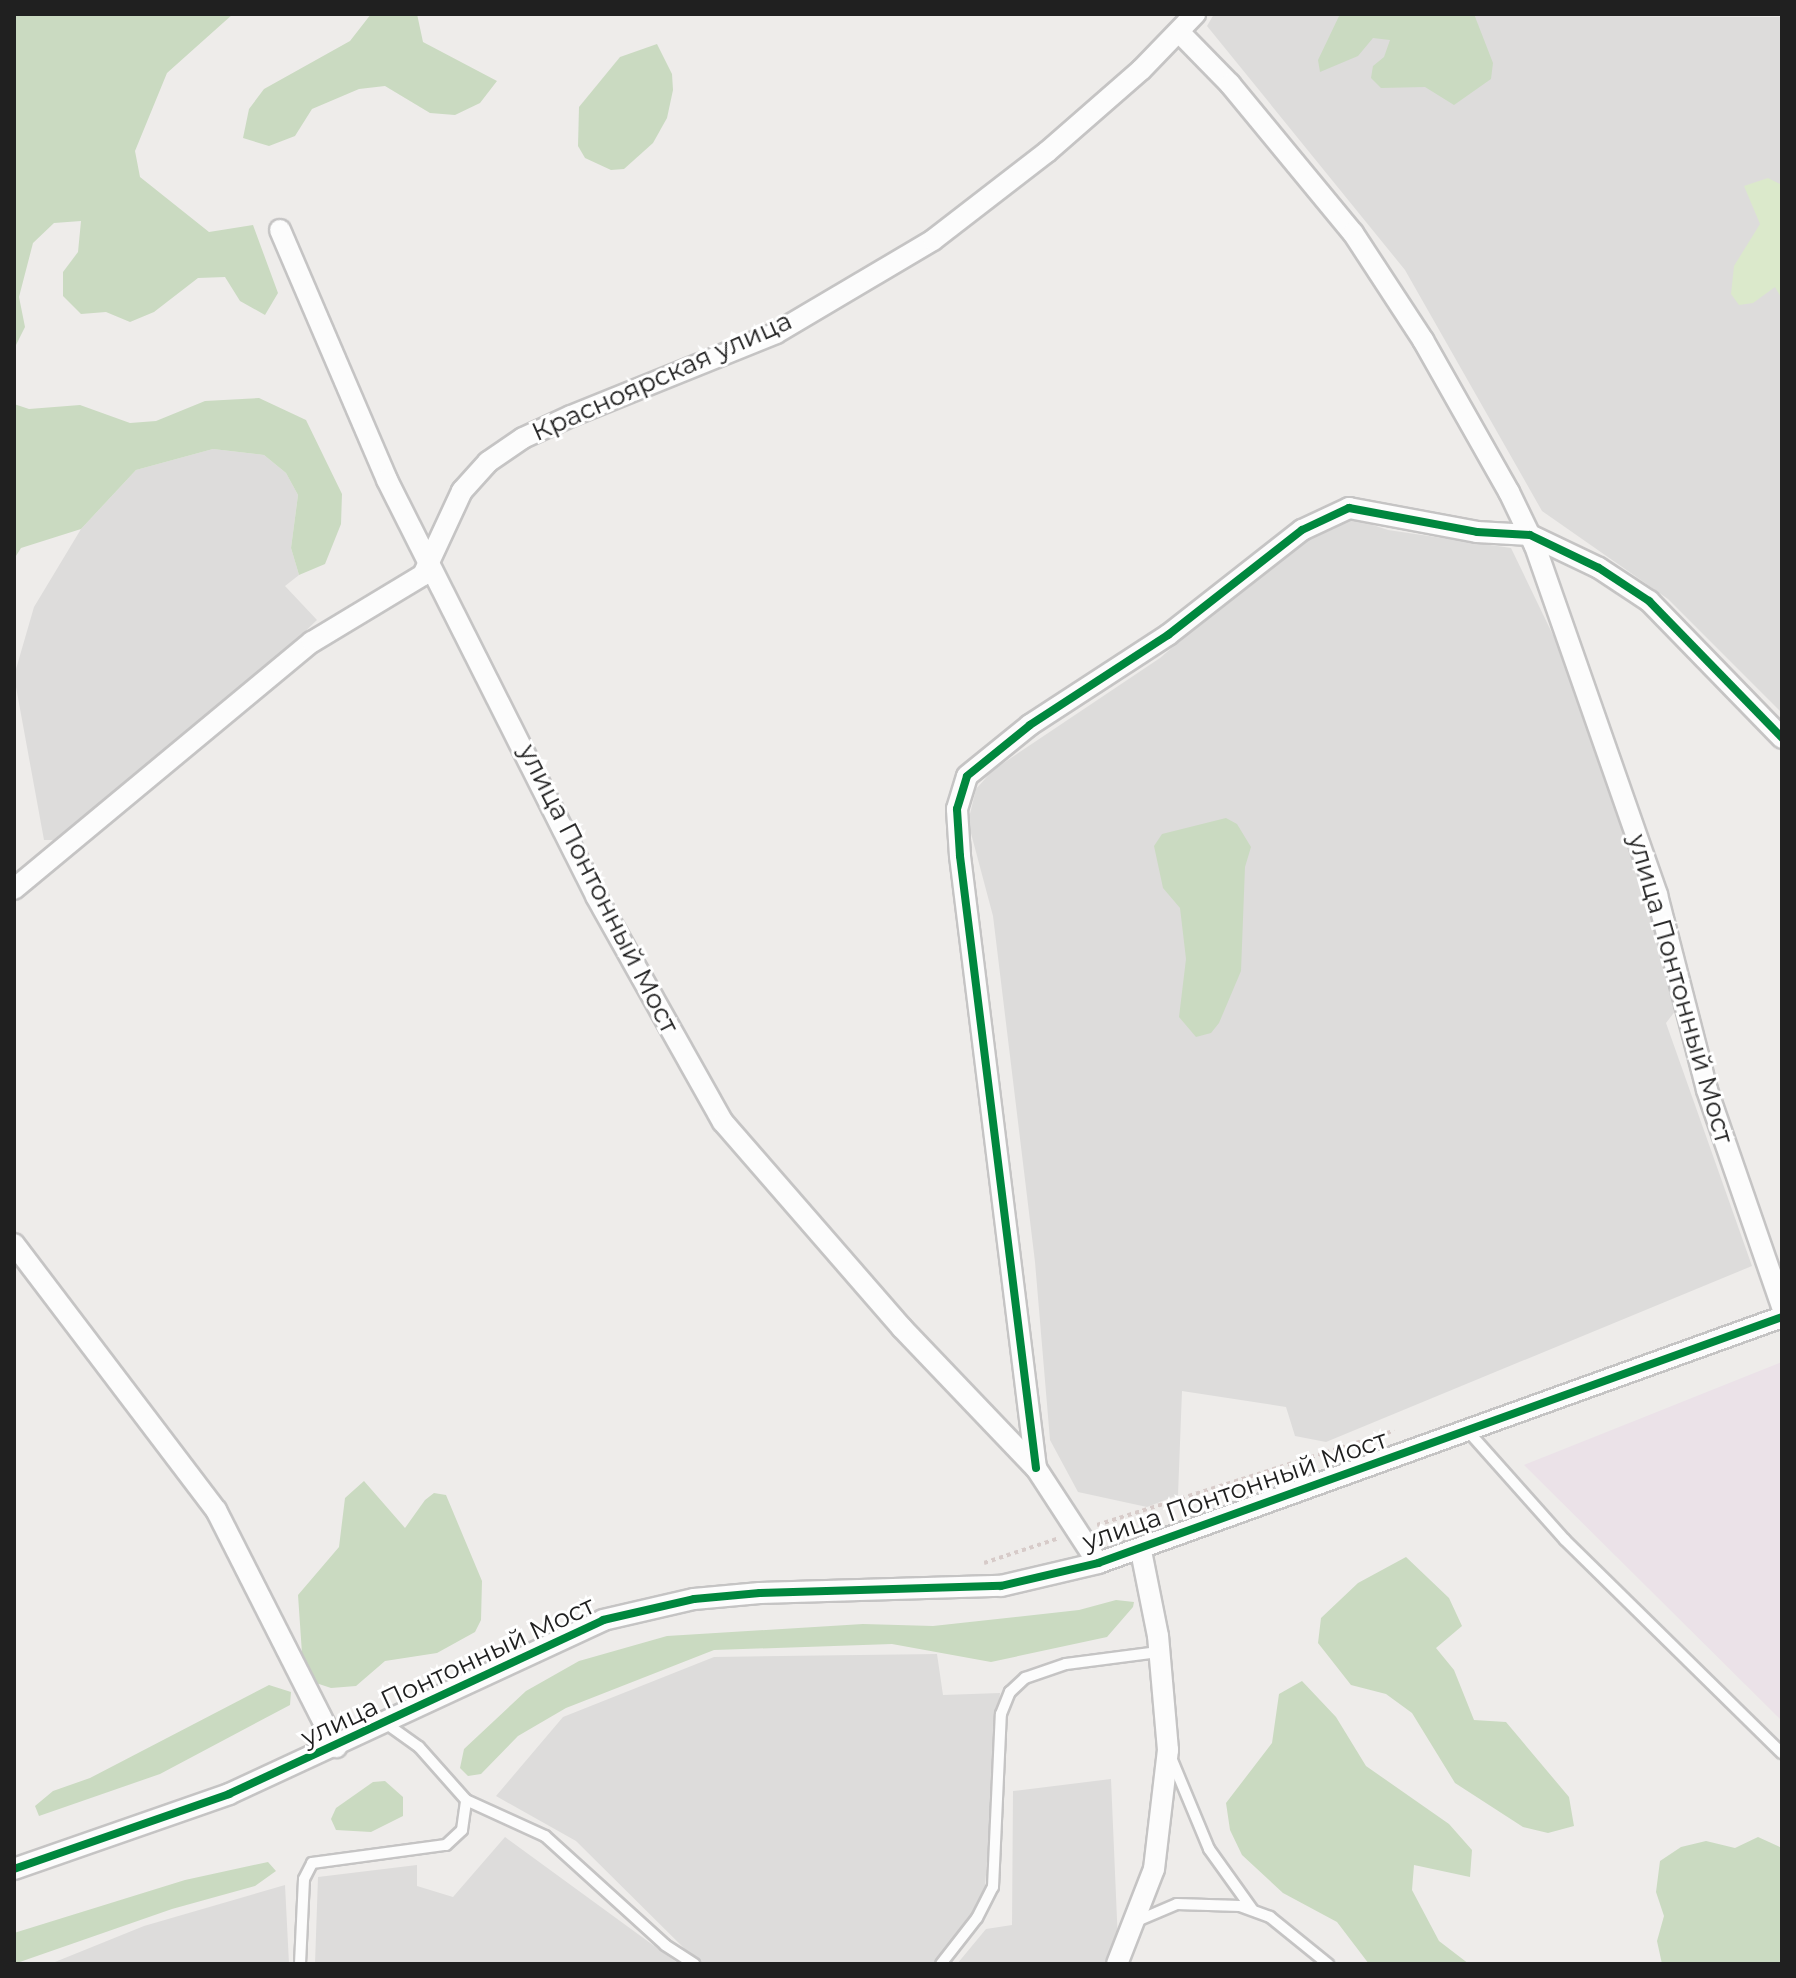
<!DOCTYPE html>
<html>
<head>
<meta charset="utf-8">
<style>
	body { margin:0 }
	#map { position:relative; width:1796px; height:1978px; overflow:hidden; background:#eeecea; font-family:Montserrat,sans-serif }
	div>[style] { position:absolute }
	.residential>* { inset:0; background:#dddcdb }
	.industrial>* { inset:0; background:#ebe2e8 }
	.grass>* { inset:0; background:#dbe9cb }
	.forest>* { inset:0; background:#cadac1 }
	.path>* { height:4px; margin-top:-2px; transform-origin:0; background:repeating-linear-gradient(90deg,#d7cbc9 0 4px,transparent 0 8px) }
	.roads { filter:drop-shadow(2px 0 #c5c4c4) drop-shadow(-2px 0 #c5c4c4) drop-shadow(0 2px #c5c4c4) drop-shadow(0 -2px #c5c4c4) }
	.lane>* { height:10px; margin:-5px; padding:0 5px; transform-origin:5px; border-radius:5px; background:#fcfcfc }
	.street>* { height:20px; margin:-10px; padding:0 10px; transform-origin:10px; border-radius:10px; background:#fcfcfc }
	.cycleway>* { height:8px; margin:-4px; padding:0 4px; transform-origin:4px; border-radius:4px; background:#00873e }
	span { translate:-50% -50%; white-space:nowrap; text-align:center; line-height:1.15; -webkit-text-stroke:6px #fff; paint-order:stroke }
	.street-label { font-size:26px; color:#202020 }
	.frame { position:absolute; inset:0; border:16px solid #202020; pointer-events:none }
</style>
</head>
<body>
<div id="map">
	<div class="residential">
		<div style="clip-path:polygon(1214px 14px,1782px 17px,1782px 713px,1668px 599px,1542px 511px,1405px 270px,1207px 26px)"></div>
		<div style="clip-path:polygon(213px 449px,264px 455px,286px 473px,298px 495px,291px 548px,299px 575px,285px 586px,317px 620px,222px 710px,63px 840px,44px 840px,14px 676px,34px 607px,81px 529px,136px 470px)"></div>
		<div style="clip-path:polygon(1355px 519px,1388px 530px,1511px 548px,1565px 660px,1654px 920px,1676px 1010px,1666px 1023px,1752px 1266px,1326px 1442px,1295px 1436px,1286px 1407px,1182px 1391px,1178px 1495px,1147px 1507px,1078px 1492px,1050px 1440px,1035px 1262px,993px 916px,968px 822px,976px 789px,993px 770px,1160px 658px,1274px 560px,1330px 527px)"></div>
		<div style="clip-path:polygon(937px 1654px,943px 1695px,1000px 1693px,984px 1900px,936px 1964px,700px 1964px,576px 1841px,496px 1796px,563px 1717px,714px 1657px)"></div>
		<div style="clip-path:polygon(1111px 1779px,1118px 1943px,1107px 1964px,957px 1964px,986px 1929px,1012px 1925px,1013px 1791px)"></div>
		<div style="clip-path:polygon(505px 1837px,679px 1964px,315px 1964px,318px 1877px,417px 1865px,417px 1886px,453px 1897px)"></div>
		<div style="clip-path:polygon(285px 1885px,289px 1964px,50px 1964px,144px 1926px)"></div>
	</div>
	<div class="industrial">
		<div style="clip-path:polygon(1782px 1362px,1782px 1721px,1524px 1465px)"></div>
	</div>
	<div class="grass">
		<div style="clip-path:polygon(1768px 178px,1782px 185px,1782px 299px,1775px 287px,1753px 303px,1739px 305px,1731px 294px,1734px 266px,1760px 224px,1744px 186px)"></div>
	</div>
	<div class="forest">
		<div style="clip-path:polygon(14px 14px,233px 14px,167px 73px,135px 151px,140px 177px,209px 232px,253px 225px,278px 293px,265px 315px,240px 301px,225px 277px,198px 278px,154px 312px,130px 322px,106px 312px,81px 314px,63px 296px,63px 272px,78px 252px,81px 221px,54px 223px,33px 243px,19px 297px,25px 327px,14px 349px)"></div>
		<div style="clip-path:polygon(371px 14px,417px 14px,423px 42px,497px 81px,480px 103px,455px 115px,430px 113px,385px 86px,359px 89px,312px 109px,295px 136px,269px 146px,243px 138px,249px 109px,264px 89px,350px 41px)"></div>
		<div style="clip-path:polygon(1340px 14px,1474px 14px,1493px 63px,1491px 79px,1454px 105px,1425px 87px,1381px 88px,1371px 78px,1373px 66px,1384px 57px,1390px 40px,1373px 38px,1358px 56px,1320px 72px,1318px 60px)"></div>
		<div style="clip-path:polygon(657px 44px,672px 74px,673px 90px,667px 118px,653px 143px,624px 169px,611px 170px,585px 158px,578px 146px,579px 107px,620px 57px)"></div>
		<div style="clip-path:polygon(259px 398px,306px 420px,342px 494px,341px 524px,325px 564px,299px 575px,291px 548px,298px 495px,286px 473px,264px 455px,213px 449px,136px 470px,81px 529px,21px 548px,14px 559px,14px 404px,29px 409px,80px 405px,130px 423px,156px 421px,205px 401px)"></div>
		<div style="clip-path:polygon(1226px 818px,1237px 824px,1251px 847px,1245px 867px,1241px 971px,1219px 1023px,1211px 1033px,1196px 1037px,1179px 1017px,1186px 959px,1180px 908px,1163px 888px,1154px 846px,1162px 834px)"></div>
		<div style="clip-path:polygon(364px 1481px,405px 1528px,425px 1500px,434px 1493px,446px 1495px,482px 1581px,481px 1620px,475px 1632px,437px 1653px,385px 1661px,356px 1686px,331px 1688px,307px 1680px,303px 1668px,298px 1595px,339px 1547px,345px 1498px)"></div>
		<div style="clip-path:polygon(1406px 1557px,1449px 1598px,1462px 1626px,1436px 1648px,1454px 1670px,1474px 1720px,1506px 1722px,1569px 1797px,1574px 1826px,1548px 1833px,1523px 1827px,1455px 1783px,1412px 1713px,1386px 1694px,1351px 1685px,1318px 1643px,1321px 1618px,1358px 1583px)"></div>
		<div style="clip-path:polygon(1116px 1600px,1134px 1602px,1133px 1607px,1107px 1637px,991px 1662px,892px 1644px,714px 1650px,566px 1708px,518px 1736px,481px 1774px,468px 1776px,460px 1768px,464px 1749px,526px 1691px,579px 1661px,667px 1636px,863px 1624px,933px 1626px,1079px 1610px)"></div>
		<div style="clip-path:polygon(1302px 1681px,1336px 1717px,1366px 1766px,1449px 1824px,1472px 1850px,1470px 1877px,1414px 1865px,1412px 1890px,1439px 1941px,1469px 1964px,1369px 1964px,1337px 1922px,1283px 1893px,1242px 1855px,1230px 1830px,1226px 1803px,1272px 1743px,1279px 1694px)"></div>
		<div style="clip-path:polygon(269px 1685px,291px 1692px,290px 1705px,160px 1774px,39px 1816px,35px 1806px,53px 1791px,90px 1778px)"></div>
		<div style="clip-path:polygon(385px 1781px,403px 1797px,403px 1816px,371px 1832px,336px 1830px,331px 1819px,336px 1808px,373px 1782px)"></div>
		<div style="clip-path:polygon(1758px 1837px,1782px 1848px,1782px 1964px,1662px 1964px,1657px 1941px,1664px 1916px,1656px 1892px,1660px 1861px,1681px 1847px,1706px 1841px,1735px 1848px)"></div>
		<div style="clip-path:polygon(268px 1862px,276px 1871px,255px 1886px,172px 1909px,14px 1964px,14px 1933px,185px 1880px)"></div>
	</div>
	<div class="path">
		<div style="left:1097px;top:1525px;width:312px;rotate:-17.6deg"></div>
		<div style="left:984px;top:1563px;width:79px;rotate:-18.4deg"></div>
	</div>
	<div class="roads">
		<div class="lane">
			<div style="left:1467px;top:1430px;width:147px;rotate:48.3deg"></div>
			<div style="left:1565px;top:1540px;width:304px;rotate:44.5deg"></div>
			<div style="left:384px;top:1722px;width:43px;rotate:35.5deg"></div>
			<div style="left:419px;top:1747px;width:71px;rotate:48.4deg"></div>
			<div style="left:466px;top:1800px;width:87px;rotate:24.5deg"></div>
			<div style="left:545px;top:1836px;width:162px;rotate:42.2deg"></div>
			<div style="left:665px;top:1945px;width:35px;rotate:33deg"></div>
			<div style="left:1172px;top:1760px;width:96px;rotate:67.4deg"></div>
			<div style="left:1209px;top:1849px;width:74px;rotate:54.4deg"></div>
			<div style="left:1137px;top:1921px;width:43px;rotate:-23deg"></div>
			<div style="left:1177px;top:1904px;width:63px;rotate:1.8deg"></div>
			<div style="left:1240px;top:1906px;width:32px;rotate:20deg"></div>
			<div style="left:1270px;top:1917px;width:75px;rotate:39deg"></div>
			<div style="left:300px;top:1964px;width:85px;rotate:-87.3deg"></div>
			<div style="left:304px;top:1879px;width:18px;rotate:-63deg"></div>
			<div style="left:312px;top:1863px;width:135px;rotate:-7.7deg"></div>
			<div style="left:446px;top:1845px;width:22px;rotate:-43deg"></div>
			<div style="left:462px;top:1830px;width:30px;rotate:-82deg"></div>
			<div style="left:941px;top:1964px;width:58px;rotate:-52deg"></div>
			<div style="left:977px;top:1918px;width:35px;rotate:-63deg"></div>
			<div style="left:993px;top:1887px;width:173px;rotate:-87.4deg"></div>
			<div style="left:1001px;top:1714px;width:24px;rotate:-68deg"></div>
			<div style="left:1010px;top:1692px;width:21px;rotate:-43deg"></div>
			<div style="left:1025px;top:1678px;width:43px;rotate:-18.9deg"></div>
			<div style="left:1066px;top:1664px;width:93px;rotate:-7.4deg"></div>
		</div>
		<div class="street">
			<div style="left:1179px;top:32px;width:73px;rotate:45.6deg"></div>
			<div style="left:1230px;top:84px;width:193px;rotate:50.5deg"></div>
			<div style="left:1353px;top:233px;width:128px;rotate:56.8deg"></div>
			<div style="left:1423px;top:340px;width:175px;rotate:60.5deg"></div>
			<div style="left:1509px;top:492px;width:60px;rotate:64.3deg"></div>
			<div style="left:1535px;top:546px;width:370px;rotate:70.7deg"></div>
			<div style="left:1657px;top:895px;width:201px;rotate:75.6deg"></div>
			<div style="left:1707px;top:1090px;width:230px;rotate:70.9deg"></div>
			<div style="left:280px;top:230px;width:272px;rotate:66.8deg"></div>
			<div style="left:387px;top:480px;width:466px;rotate:63.3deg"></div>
			<div style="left:596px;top:896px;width:259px;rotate:60.7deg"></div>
			<div style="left:723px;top:1122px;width:273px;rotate:49deg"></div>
			<div style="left:902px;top:1328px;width:194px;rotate:46.3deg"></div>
			<div style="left:1036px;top:1468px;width:113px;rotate:56.9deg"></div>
			<div style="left:14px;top:889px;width:387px;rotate:-39.7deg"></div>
			<div style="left:312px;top:642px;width:130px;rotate:-31.1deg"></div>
			<div style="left:423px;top:575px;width:93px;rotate:-65.1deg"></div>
			<div style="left:462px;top:491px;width:39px;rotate:-48deg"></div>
			<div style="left:488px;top:462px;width:42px;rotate:-34.4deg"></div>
			<div style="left:523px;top:438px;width:53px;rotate:-24.6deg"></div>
			<div style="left:571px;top:416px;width:221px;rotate:-22deg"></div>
			<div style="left:776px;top:333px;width:182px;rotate:-30.6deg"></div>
			<div style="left:933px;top:240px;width:144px;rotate:-37.7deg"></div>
			<div style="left:1047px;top:152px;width:125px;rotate:-41.1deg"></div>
			<div style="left:1141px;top:70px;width:78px;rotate:-46deg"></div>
			<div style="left:14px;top:1244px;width:334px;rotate:52.8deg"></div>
			<div style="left:216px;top:1510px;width:266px;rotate:63.1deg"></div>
			<div style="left:1036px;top:1468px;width:617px;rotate:-97.08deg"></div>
			<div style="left:960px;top:856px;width:47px;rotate:-93.7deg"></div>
			<div style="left:957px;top:809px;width:34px;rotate:-73deg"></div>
			<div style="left:967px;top:776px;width:81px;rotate:-39deg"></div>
			<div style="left:1030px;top:725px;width:165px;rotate:-33.1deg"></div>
			<div style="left:1168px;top:635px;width:170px;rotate:-38.1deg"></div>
			<div style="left:1302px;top:530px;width:52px;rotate:-25.1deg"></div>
			<div style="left:1349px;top:508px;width:130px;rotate:10.6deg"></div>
			<div style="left:1477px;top:532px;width:53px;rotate:3.2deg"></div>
			<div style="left:1530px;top:535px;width:76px;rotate:25.6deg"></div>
			<div style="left:1599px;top:568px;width:60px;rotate:33.4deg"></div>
			<div style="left:1649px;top:601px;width:191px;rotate:45.8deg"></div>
			<div style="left:14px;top:1869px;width:228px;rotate:-19.2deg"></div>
			<div style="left:229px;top:1794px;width:412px;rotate:-24.9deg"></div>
			<div style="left:603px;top:1620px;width:93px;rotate:-13deg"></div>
			<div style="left:694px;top:1599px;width:66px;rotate:-5.2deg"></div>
			<div style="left:760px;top:1593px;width:241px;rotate:-1.7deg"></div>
			<div style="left:1001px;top:1586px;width:100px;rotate:-13.3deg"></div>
			<div style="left:1098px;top:1563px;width:727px;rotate:-19.78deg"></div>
			<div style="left:1117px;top:1964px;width:102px;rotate:-68.7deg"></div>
			<div style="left:1154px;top:1869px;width:120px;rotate:-83.3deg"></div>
			<div style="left:1168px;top:1750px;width:114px;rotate:-95deg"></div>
			<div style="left:1158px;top:1636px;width:87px;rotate:-101.3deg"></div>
		</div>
	</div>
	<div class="cycleway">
		<div style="left:1036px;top:1468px;width:617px;rotate:-97.08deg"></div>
		<div style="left:960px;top:856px;width:47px;rotate:-93.7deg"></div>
		<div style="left:957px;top:809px;width:34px;rotate:-73deg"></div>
		<div style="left:967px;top:776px;width:81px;rotate:-39deg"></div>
		<div style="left:1030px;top:725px;width:165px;rotate:-33.1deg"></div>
		<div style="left:1168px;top:635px;width:170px;rotate:-38.1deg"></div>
		<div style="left:1302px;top:530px;width:52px;rotate:-25.1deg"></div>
		<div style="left:1349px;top:508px;width:130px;rotate:10.6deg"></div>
		<div style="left:1477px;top:532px;width:53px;rotate:3.2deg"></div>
		<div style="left:1530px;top:535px;width:76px;rotate:25.6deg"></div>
		<div style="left:1599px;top:568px;width:60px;rotate:33.4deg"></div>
		<div style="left:1649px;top:601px;width:191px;rotate:45.8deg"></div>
		<div style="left:14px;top:1869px;width:228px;rotate:-19.2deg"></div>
		<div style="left:229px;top:1794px;width:412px;rotate:-24.9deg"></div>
		<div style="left:603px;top:1620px;width:93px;rotate:-13deg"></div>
		<div style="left:694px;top:1599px;width:66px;rotate:-5.2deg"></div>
		<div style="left:760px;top:1593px;width:241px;rotate:-1.7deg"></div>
		<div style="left:1001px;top:1586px;width:100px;rotate:-13.3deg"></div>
		<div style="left:1098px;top:1563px;width:727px;rotate:-19.78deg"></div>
	</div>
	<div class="street-label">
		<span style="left:662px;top:377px;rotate:-24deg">Красноярская улица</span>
		<span style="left:598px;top:889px;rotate:63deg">улица Понтонный Мост</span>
		<span style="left:1680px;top:989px;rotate:74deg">улица Понтонный Мост</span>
		<span style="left:1235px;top:1491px;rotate:-19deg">улица Понтонный Мост</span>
		<span style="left:448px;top:1672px;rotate:-25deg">улица Понтонный Мост</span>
	</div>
	<div class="frame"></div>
</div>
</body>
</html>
